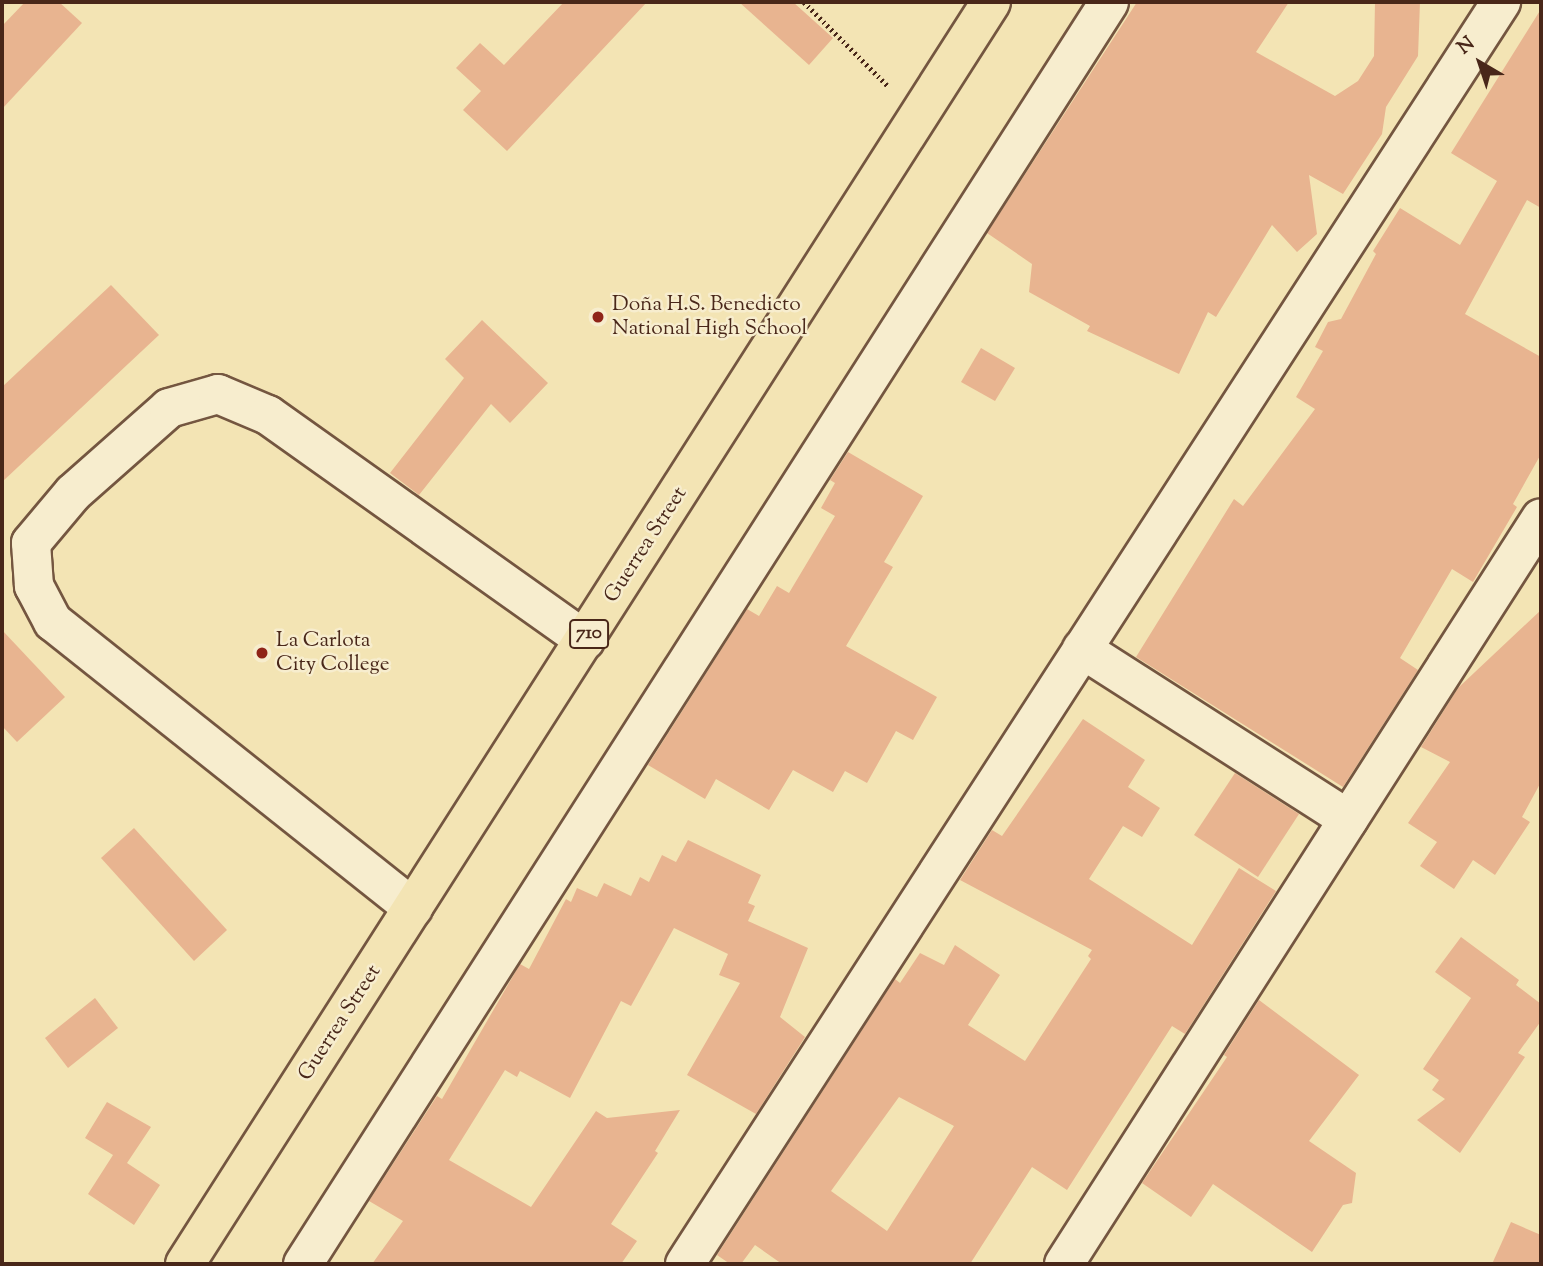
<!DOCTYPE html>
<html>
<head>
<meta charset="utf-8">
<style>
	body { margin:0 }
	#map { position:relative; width:1543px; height:1266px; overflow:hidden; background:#f3e4b4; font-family:"Sorts Mill Goudy",serif }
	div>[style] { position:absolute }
	.building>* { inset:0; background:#e8b490 }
	.path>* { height:4.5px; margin-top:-2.25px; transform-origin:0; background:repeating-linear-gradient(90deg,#492719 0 2px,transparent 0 5.5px) }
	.roads { filter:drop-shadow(2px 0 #745640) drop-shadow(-2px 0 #745640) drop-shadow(0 2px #745640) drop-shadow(0 -2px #745640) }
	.minor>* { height:38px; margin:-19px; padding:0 19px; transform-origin:19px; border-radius:19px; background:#f7edce }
	.major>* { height:38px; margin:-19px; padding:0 19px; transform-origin:19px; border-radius:19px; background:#f3e4b4 }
	.dots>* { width:19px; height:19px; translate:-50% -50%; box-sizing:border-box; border:4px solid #f7edce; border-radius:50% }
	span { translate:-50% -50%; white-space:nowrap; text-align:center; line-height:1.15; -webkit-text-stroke:5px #f7edce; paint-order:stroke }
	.shield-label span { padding:2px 5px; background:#f7edce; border:2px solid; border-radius:5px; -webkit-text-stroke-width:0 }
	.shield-label { font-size:19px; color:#492719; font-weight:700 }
	.poi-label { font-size:21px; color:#492719 }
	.left { translate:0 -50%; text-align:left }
	.street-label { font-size:21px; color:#492719 }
	.frame { position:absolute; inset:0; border:4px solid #492719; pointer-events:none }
	.north { position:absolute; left:1445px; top:28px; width:70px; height:70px; -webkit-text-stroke:5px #f7edce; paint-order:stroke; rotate:321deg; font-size:19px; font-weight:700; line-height:28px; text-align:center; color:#492719 }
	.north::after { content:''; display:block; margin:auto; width:24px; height:32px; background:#492719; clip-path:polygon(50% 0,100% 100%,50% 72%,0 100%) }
</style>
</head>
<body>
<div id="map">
	<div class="building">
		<div style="clip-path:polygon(25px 2px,59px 2px,82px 23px,2px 109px,2px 26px)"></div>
		<div style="clip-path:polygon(564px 2px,647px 2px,507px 151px,463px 110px,481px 91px,456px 68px,480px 43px,504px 65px)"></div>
		<div style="clip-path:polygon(739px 2px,793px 2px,833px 38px,809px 65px)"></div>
		<div style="clip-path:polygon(1137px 2px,1289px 2px,1256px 52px,1335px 96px,1358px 81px,1374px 56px,1375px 2px,1420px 2px,1418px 56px,1386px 107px,1382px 134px,1343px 194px,1309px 175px,1317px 234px,1297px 252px,1272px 225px,1216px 317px,1208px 312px,1179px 374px,1087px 331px,1090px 326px,1029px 292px,1032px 264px,987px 233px)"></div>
		<div style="clip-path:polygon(1541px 9px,1541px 208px,1527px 200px,1465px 314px,1541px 357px,1541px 454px,1513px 504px,1517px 507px,1473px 582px,1452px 569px,1400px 658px,1418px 670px,1343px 787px,1136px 657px,1234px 499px,1243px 506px,1315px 409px,1296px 397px,1323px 351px,1315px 347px,1328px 322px,1341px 319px,1376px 254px,1373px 251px,1400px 208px,1460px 245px,1497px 181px,1451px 153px)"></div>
		<div style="clip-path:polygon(111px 285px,159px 335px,2px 482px,2px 387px)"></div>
		<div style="clip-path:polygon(482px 320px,548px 383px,510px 423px,491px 404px,419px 495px,390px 473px,464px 378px,445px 359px)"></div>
		<div style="clip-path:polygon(981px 348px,1015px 368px,995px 401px,961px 382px)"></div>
		<div style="clip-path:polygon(848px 452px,923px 496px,884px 562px,893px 567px,846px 646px,937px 697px,913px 740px,896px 731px,867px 783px,845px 771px,833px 792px,793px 770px,769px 810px,716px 779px,705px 799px,648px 765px,747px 609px,759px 616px,777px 586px,789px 593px,835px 516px,821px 508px,835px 483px,830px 480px)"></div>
		<div style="clip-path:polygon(1541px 610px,1541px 782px,1522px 817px,1530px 822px,1495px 875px,1473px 860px,1454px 889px,1420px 866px,1437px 842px,1408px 823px,1450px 762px,1421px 747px,1458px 688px)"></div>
		<div style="clip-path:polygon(2px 630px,65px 697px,17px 742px,2px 726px)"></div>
		<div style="clip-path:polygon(evenodd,1083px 719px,1145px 760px,1128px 787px,1160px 808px,1142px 837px,1123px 826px,1089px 879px,1192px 945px,1239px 868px,1276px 891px,1185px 1034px,1172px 1026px,1067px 1190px,1032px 1167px,970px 1264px,782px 1264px,755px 1245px,741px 1264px,730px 1264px,717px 1255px,895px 979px,900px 983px,920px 953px,944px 965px,955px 945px,1000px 975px,968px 1025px,1025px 1061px,1091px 959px,1088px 956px,1092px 950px,960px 880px,992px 830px,1002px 836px,1083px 719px,899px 1097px,954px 1126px,887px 1231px,831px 1191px,899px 1097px)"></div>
		<div style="clip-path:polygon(1235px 773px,1299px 814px,1258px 877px,1194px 835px)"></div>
		<div style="clip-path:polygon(134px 828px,227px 930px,194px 961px,101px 858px)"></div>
		<div style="clip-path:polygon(688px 840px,761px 875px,748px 903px,755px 906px,748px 921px,808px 948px,780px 1017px,805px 1037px,756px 1114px,687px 1075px,740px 983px,719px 975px,728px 954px,674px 928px,631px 1006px,621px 1001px,570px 1098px,520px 1071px,517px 1077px,505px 1070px,449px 1160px,531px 1207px,596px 1111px,607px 1118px,680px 1110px,655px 1151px,658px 1153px,611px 1224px,637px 1241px,621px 1264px,372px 1264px,403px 1221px,369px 1201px,437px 1096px,442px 1099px,520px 964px,529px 969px,566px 899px,571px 902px,577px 888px,597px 897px,604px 883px,631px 896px,640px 877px,649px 882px,662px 855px,676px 862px)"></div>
		<div style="clip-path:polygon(1461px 937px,1519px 980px,1516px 985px,1541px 1004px,1541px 1021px,1518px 1053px,1525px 1057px,1460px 1153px,1417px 1120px,1445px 1099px,1432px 1090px,1439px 1080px,1423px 1069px,1471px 998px,1435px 972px)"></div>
		<div style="clip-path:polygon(95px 998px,118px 1028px,68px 1068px,45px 1038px)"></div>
		<div style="clip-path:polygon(1259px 1000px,1359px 1075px,1309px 1141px,1356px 1173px,1352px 1203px,1343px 1205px,1312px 1252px,1213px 1184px,1191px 1217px,1142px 1183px,1227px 1057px,1224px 1055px)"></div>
		<div style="clip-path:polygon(107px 1102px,151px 1127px,127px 1163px,160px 1185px,134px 1225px,88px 1194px,113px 1155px,85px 1138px)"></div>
		<div style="clip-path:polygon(1511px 1222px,1541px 1235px,1541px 1264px,1492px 1264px)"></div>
	</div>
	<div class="path">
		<div style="left:804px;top:2px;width:120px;rotate:45deg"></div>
	</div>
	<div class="roads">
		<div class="minor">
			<div style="left:1082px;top:649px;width:316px;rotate:32.6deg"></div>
			<div style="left:413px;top:908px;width:460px;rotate:-141.5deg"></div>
			<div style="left:53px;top:622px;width:41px;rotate:-117.8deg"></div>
			<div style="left:34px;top:586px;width:43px;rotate:-94deg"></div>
			<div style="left:31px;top:543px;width:65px;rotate:-50deg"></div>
			<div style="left:73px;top:493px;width:128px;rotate:-41.5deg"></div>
			<div style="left:169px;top:408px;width:51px;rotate:-15.9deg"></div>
			<div style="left:218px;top:394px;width:54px;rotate:22.8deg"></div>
			<div style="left:268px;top:415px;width:389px;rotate:35.4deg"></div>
			<div style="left:303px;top:1264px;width:1497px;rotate:-57.43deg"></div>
			<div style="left:685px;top:1264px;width:1503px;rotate:-57.11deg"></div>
			<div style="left:1064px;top:1264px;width:885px;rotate:-57.4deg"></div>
		</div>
		<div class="major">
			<div style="left:185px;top:1264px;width:1497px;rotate:-57.43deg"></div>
		</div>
	</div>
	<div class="dots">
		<div style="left:598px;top:317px;background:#8f2418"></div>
		<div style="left:262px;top:653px;background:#8f2418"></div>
	</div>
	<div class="shield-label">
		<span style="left:589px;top:634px">710</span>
	</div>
	<div class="poi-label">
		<span class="left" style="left:612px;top:317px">Doña H.S. Benedicto<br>National High School</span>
		<span class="left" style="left:276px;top:653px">La Carlota<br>City College</span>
	</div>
	<div class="street-label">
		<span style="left:646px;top:545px;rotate:-57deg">Guerrea Street</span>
		<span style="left:340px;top:1023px;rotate:-57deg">Guerrea Street</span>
	</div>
	<div class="frame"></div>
	<div class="north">N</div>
</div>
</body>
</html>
